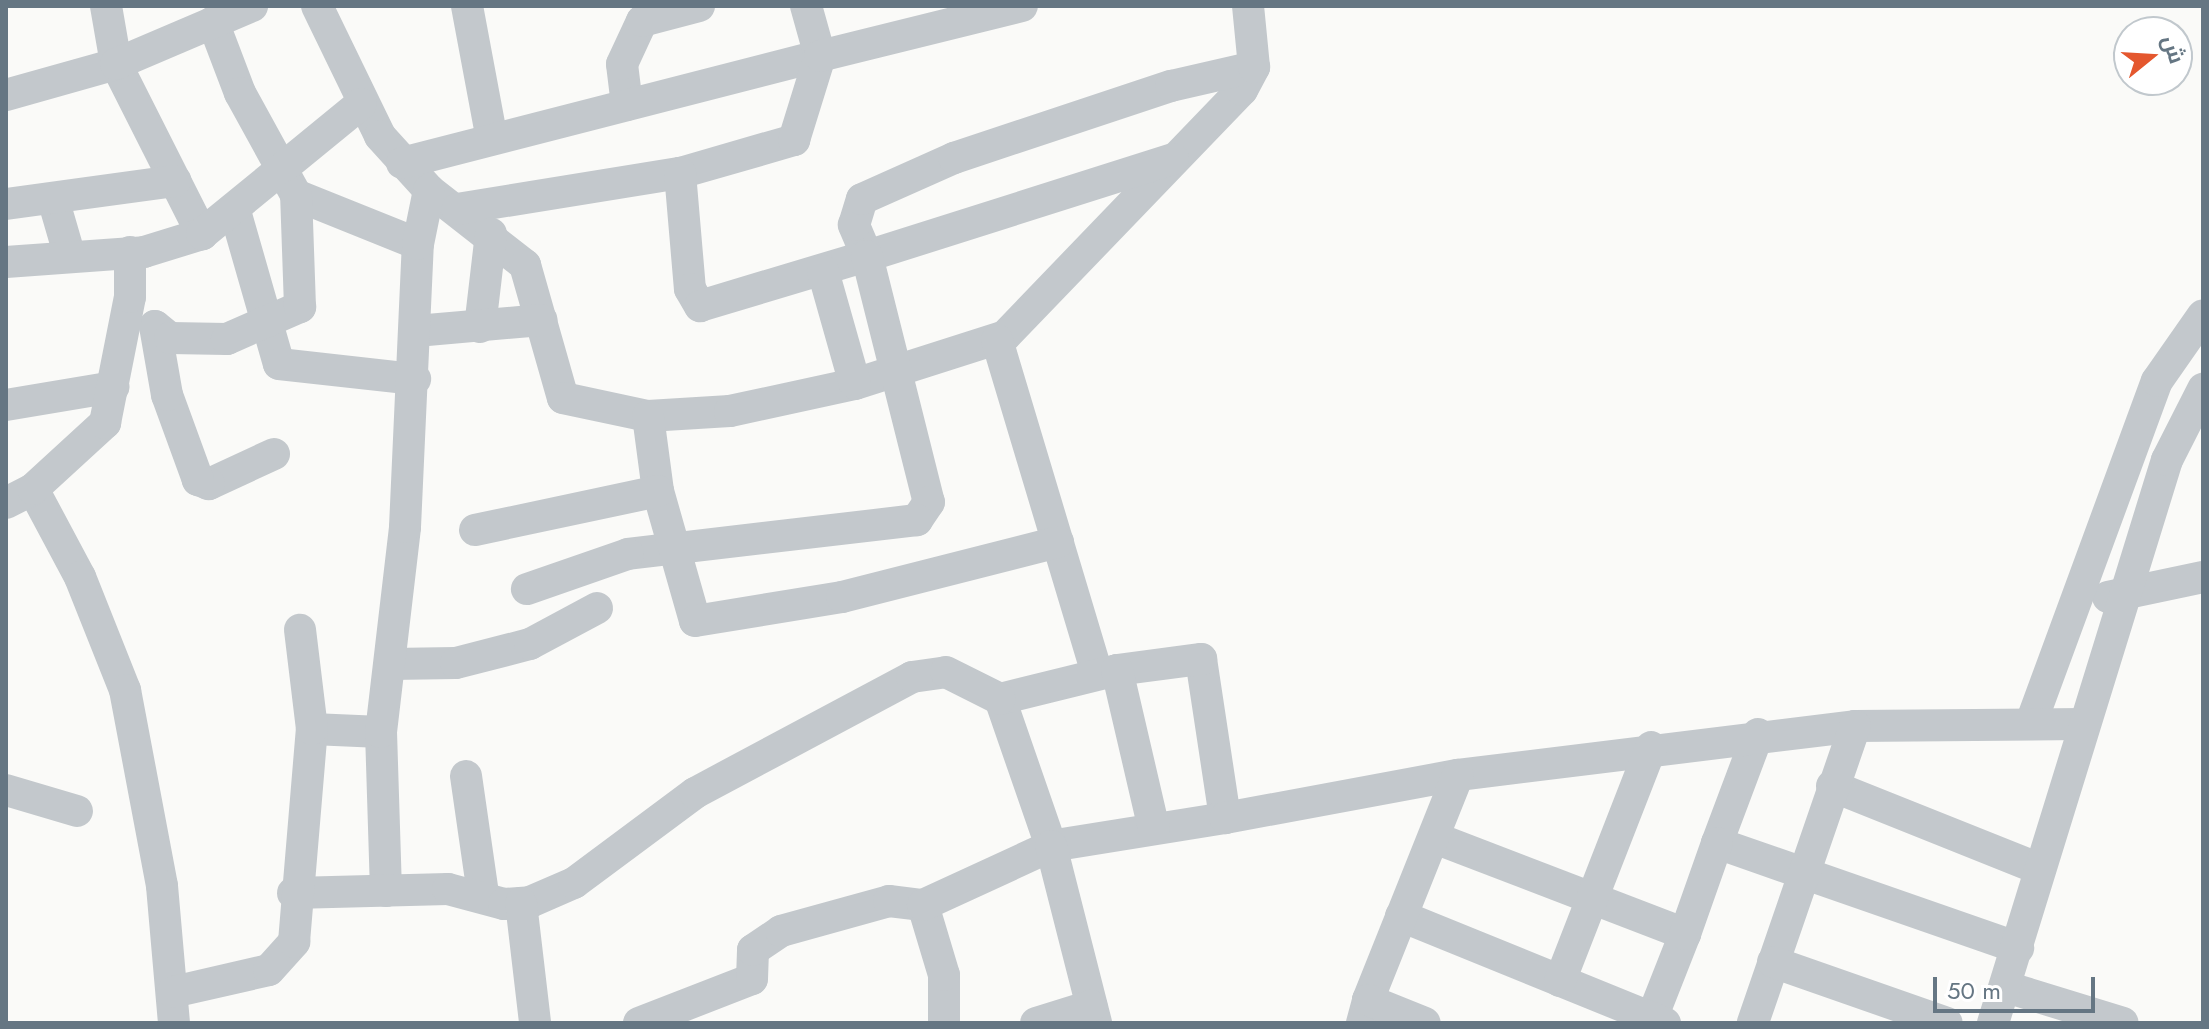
<!DOCTYPE html>
<html>
<head>
<meta charset="utf-8">
<style>
	body { margin:0 }
	#map { position:relative; width:2209px; height:1029px; overflow:hidden; background:#fafaf8; font-family:Jost,Cairo,sans-serif }
	div>[style] { position:absolute }
	.minor>* { height:32px; margin:-16px; padding:0 16px; transform-origin:16px; border-radius:16px; background:#c3c8cc }
	span { translate:-50% -50%; white-space:nowrap; text-align:center; line-height:1.15; -webkit-text-stroke:8px #fff; paint-order:stroke }
	.frame { position:absolute; inset:0; border:8px solid #657683; pointer-events:none }
	.north { position:absolute; left:2113px; top:16px; width:80px; height:80px; box-sizing:border-box; background:#fff; border:2px solid #c1c8cd; border-radius:50%; rotate:72deg; font-size:22px; font-weight:700; line-height:32px; text-align:center; color:#657683 }
	.north::after { content:''; display:block; margin:auto; width:28px; height:36px; background:#e4572e; clip-path:polygon(50% 0,100% 100%,50% 72%,0 100%) }
	.scale { position:absolute; left:1933px; top:977px; width:162px; height:36px; box-sizing:border-box; border:4px solid #657683; border-top:0; padding-left:10px; font-size:24px; line-height:28px; white-space:nowrap; color:#657683; -webkit-text-stroke:6px #fff; paint-order:stroke }
</style>
</head>
<body>
<div id="map">
	<div class="minor">
		<div style="left:106px;top:6px;width:59px;rotate:80.2deg"></div>
		<div style="left:116px;top:64px;width:191px;rotate:63.2deg"></div>
		<div style="left:317px;top:6px;width:144px;rotate:64.1deg"></div>
		<div style="left:380px;top:136px;width:73px;rotate:47.8deg"></div>
		<div style="left:429px;top:190px;width:122px;rotate:38deg"></div>
		<div style="left:525px;top:265px;width:138px;rotate:74.1deg"></div>
		<div style="left:563px;top:398px;width:87px;rotate:12deg"></div>
		<div style="left:648px;top:416px;width:82px;rotate:-3.5deg"></div>
		<div style="left:730px;top:411px;width:128px;rotate:-12.2deg"></div>
		<div style="left:855px;top:384px;width:157px;rotate:-17.7deg"></div>
		<div style="left:1005px;top:336px;width:342px;rotate:-46.1deg"></div>
		<div style="left:1242px;top:90px;width:26px;rotate:-62deg"></div>
		<div style="left:467px;top:6px;width:135px;rotate:79.4deg"></div>
		<div style="left:213px;top:22px;width:76px;rotate:69.2deg"></div>
		<div style="left:240px;top:93px;width:116px;rotate:61.2deg"></div>
		<div style="left:296px;top:195px;width:131px;rotate:21.9deg"></div>
		<div style="left:6px;top:95px;width:114px;rotate:-15.7deg"></div>
		<div style="left:116px;top:64px;width:148px;rotate:-23.1deg"></div>
		<div style="left:627px;top:105px;width:41px;rotate:-97deg"></div>
		<div style="left:622px;top:64px;width:47px;rotate:-65.1deg"></div>
		<div style="left:642px;top:21px;width:59px;rotate:-14.7deg"></div>
		<div style="left:1173px;top:159px;width:321px;rotate:162.4deg"></div>
		<div style="left:867px;top:256px;width:34px;rotate:-113deg"></div>
		<div style="left:854px;top:225px;width:27px;rotate:-73deg"></div>
		<div style="left:862px;top:199px;width:101px;rotate:-24deg"></div>
		<div style="left:954px;top:158px;width:229px;rotate:-18.4deg"></div>
		<div style="left:1171px;top:86px;width:85px;rotate:-12.9deg"></div>
		<div style="left:1254px;top:67px;width:61px;rotate:-95.6deg"></div>
		<div style="left:402px;top:163px;width:431px;rotate:-14.4deg"></div>
		<div style="left:820px;top:56px;width:52px;rotate:-105.6deg"></div>
		<div style="left:680px;top:173px;width:119px;rotate:-16.1deg"></div>
		<div style="left:794px;top:140px;width:88px;rotate:-72.8deg"></div>
		<div style="left:820px;top:56px;width:208px;rotate:-13.9deg"></div>
		<div style="left:54px;top:202px;width:57px;rotate:73.8deg"></div>
		<div style="left:6px;top:204px;width:171px;rotate:-7.8deg"></div>
		<div style="left:457px;top:209px;width:226px;rotate:-9.2deg"></div>
		<div style="left:680px;top:173px;width:116px;rotate:85.1deg"></div>
		<div style="left:690px;top:289px;width:20px;rotate:60deg"></div>
		<div style="left:700px;top:306px;width:174px;rotate:-16.7deg"></div>
		<div style="left:867px;top:256px;width:254px;rotate:75.9deg"></div>
		<div style="left:929px;top:502px;width:22px;rotate:124deg"></div>
		<div style="left:917px;top:520px;width:291px;rotate:173.3deg"></div>
		<div style="left:628px;top:554px;width:107px;rotate:160.9deg"></div>
		<div style="left:235px;top:211px;width:159px;rotate:74deg"></div>
		<div style="left:279px;top:364px;width:137px;rotate:6.3deg"></div>
		<div style="left:6px;top:262px;width:138px;rotate:-4.1deg"></div>
		<div style="left:144px;top:252px;width:61px;rotate:-17.2deg"></div>
		<div style="left:202px;top:234px;width:205px;rotate:-39.3deg"></div>
		<div style="left:823px;top:271px;width:117px;rotate:74.2deg"></div>
		<div style="left:480px;top:327px;width:94px;rotate:-83.3deg"></div>
		<div style="left:416px;top:331px;width:126px;rotate:-5deg"></div>
		<div style="left:997px;top:340px;width:349px;rotate:73.3deg"></div>
		<div style="left:6px;top:405px;width:109px;rotate:-9.5deg"></div>
		<div style="left:648px;top:416px;width:76px;rotate:82.4deg"></div>
		<div style="left:658px;top:491px;width:135px;rotate:74.1deg"></div>
		<div style="left:695px;top:621px;width:149px;rotate:-9.3deg"></div>
		<div style="left:842px;top:597px;width:223px;rotate:-14.3deg"></div>
		<div style="left:274px;top:454px;width:72px;rotate:155.2deg"></div>
		<div style="left:209px;top:484px;width:12px;rotate:-160deg"></div>
		<div style="left:198px;top:480px;width:90px;rotate:-110deg"></div>
		<div style="left:167px;top:395px;width:70px;rotate:-99.9deg"></div>
		<div style="left:155px;top:326px;width:19px;rotate:39deg"></div>
		<div style="left:170px;top:338px;width:57px;rotate:1deg"></div>
		<div style="left:227px;top:339px;width:80px;rotate:-23.7deg"></div>
		<div style="left:300px;top:307px;width:112px;rotate:-92deg"></div>
		<div style="left:33px;top:489px;width:100px;rotate:61.9deg"></div>
		<div style="left:80px;top:577px;width:122px;rotate:68.3deg"></div>
		<div style="left:125px;top:690px;width:199px;rotate:79.3deg"></div>
		<div style="left:162px;top:886px;width:138px;rotate:85deg"></div>
		<div style="left:6px;top:503px;width:30px;rotate:-27deg"></div>
		<div style="left:33px;top:489px;width:98px;rotate:-42.5deg"></div>
		<div style="left:105px;top:423px;width:128px;rotate:-78.8deg"></div>
		<div style="left:130px;top:297px;width:45px;rotate:-90deg"></div>
		<div style="left:475px;top:530px;width:187px;rotate:-12deg"></div>
		<div style="left:2108px;top:597px;width:97px;rotate:-11.9deg"></div>
		<div style="left:1201px;top:659px;width:161px;rotate:81.4deg"></div>
		<div style="left:1225px;top:818px;width:176px;rotate:170.9deg"></div>
		<div style="left:1051px;top:846px;width:156px;rotate:-109.1deg"></div>
		<div style="left:1000px;top:699px;width:121px;rotate:-13.9deg"></div>
		<div style="left:1117px;top:670px;width:85px;rotate:-7.5deg"></div>
		<div style="left:391px;top:664px;width:65px;rotate:-0.9deg"></div>
		<div style="left:456px;top:663px;width:76px;rotate:-14.4deg"></div>
		<div style="left:530px;top:644px;width:76px;rotate:-28.2deg"></div>
		<div style="left:1117px;top:670px;width:163px;rotate:76.9deg"></div>
		<div style="left:2031px;top:723px;width:364px;rotate:-69.8deg"></div>
		<div style="left:2157px;top:381px;width:80px;rotate:-55.1deg"></div>
		<div style="left:1855px;top:726px;width:227px;rotate:-0.5deg"></div>
		<div style="left:312px;top:729px;width:69px;rotate:2.5deg"></div>
		<div style="left:1758px;top:734px;width:116px;rotate:110.6deg"></div>
		<div style="left:1717px;top:843px;width:319px;rotate:19.2deg"></div>
		<div style="left:466px;top:776px;width:119px;rotate:81.8deg"></div>
		<div style="left:1832px;top:786px;width:224px;rotate:21.8deg"></div>
		<div style="left:6px;top:790px;width:74px;rotate:16.5deg"></div>
		<div style="left:1225px;top:818px;width:237px;rotate:-10.5deg"></div>
		<div style="left:1458px;top:775px;width:400px;rotate:-7deg"></div>
		<div style="left:1855px;top:726px;width:314px;rotate:109deg"></div>
		<div style="left:1435px;top:838px;width:268px;rotate:21deg"></div>
		<div style="left:1685px;top:934px;width:96px;rotate:111.5deg"></div>
		<div style="left:386px;top:891px;width:159px;rotate:-91.8deg"></div>
		<div style="left:381px;top:732px;width:206px;rotate:-83.3deg"></div>
		<div style="left:405px;top:527px;width:283px;rotate:-87.4deg"></div>
		<div style="left:418px;top:244px;width:55px;rotate:-78.5deg"></div>
		<div style="left:293px;top:893px;width:155px;rotate:-1.5deg"></div>
		<div style="left:448px;top:889px;width:58px;rotate:15deg"></div>
		<div style="left:504px;top:904px;width:26px;rotate:-4deg"></div>
		<div style="left:530px;top:902px;width:48px;rotate:-23.4deg"></div>
		<div style="left:574px;top:883px;width:151px;rotate:-36.6deg"></div>
		<div style="left:695px;top:793px;width:246px;rotate:-28.1deg"></div>
		<div style="left:912px;top:677px;width:34px;rotate:-8deg"></div>
		<div style="left:946px;top:672px;width:60px;rotate:26.6deg"></div>
		<div style="left:521px;top:903px;width:121px;rotate:83.3deg"></div>
		<div style="left:1401px;top:916px;width:285px;rotate:22.1deg"></div>
		<div style="left:1685px;top:934px;width:96px;rotate:-70.6deg"></div>
		<div style="left:1773px;top:962px;width:184px;rotate:19.3deg"></div>
		<div style="left:1560px;top:981px;width:251px;rotate:-68.7deg"></div>
		<div style="left:2006px;top:987px;width:122px;rotate:17.1deg"></div>
		<div style="left:173px;top:992px;width:98px;rotate:-12.9deg"></div>
		<div style="left:269px;top:970px;width:38px;rotate:-48deg"></div>
		<div style="left:294px;top:942px;width:214px;rotate:-85.2deg"></div>
		<div style="left:312px;top:729px;width:100px;rotate:-96.9deg"></div>
		<div style="left:1368px;top:1000px;width:242px;rotate:-68.2deg"></div>
		<div style="left:639px;top:1023px;width:121px;rotate:-21.3deg"></div>
		<div style="left:752px;top:979px;width:29px;rotate:-88deg"></div>
		<div style="left:753px;top:950px;width:34px;rotate:-34deg"></div>
		<div style="left:781px;top:931px;width:112px;rotate:-15.5deg"></div>
		<div style="left:889px;top:901px;width:34px;rotate:7deg"></div>
		<div style="left:944px;top:1023px;width:48px;rotate:-90deg"></div>
		<div style="left:944px;top:975px;width:73px;rotate:-106.7deg"></div>
		<div style="left:923px;top:905px;width:141px;rotate:-24.7deg"></div>
		<div style="left:1051px;top:846px;width:183px;rotate:75.7deg"></div>
		<div style="left:1036px;top:1023px;width:58px;rotate:-17.2deg"></div>
		<div style="left:1362px;top:1023px;width:24px;rotate:-75deg"></div>
		<div style="left:1368px;top:1000px;width:61px;rotate:22deg"></div>
		<div style="left:1993px;top:1023px;width:589px;rotate:-72.83deg"></div>
		<div style="left:2167px;top:460px;width:80px;rotate:-63.1deg"></div>
	</div>
	<div class="frame"></div>
	<div class="north">ش</div>
	<div class="scale">50 m</div>
</div>
</body>
</html>
